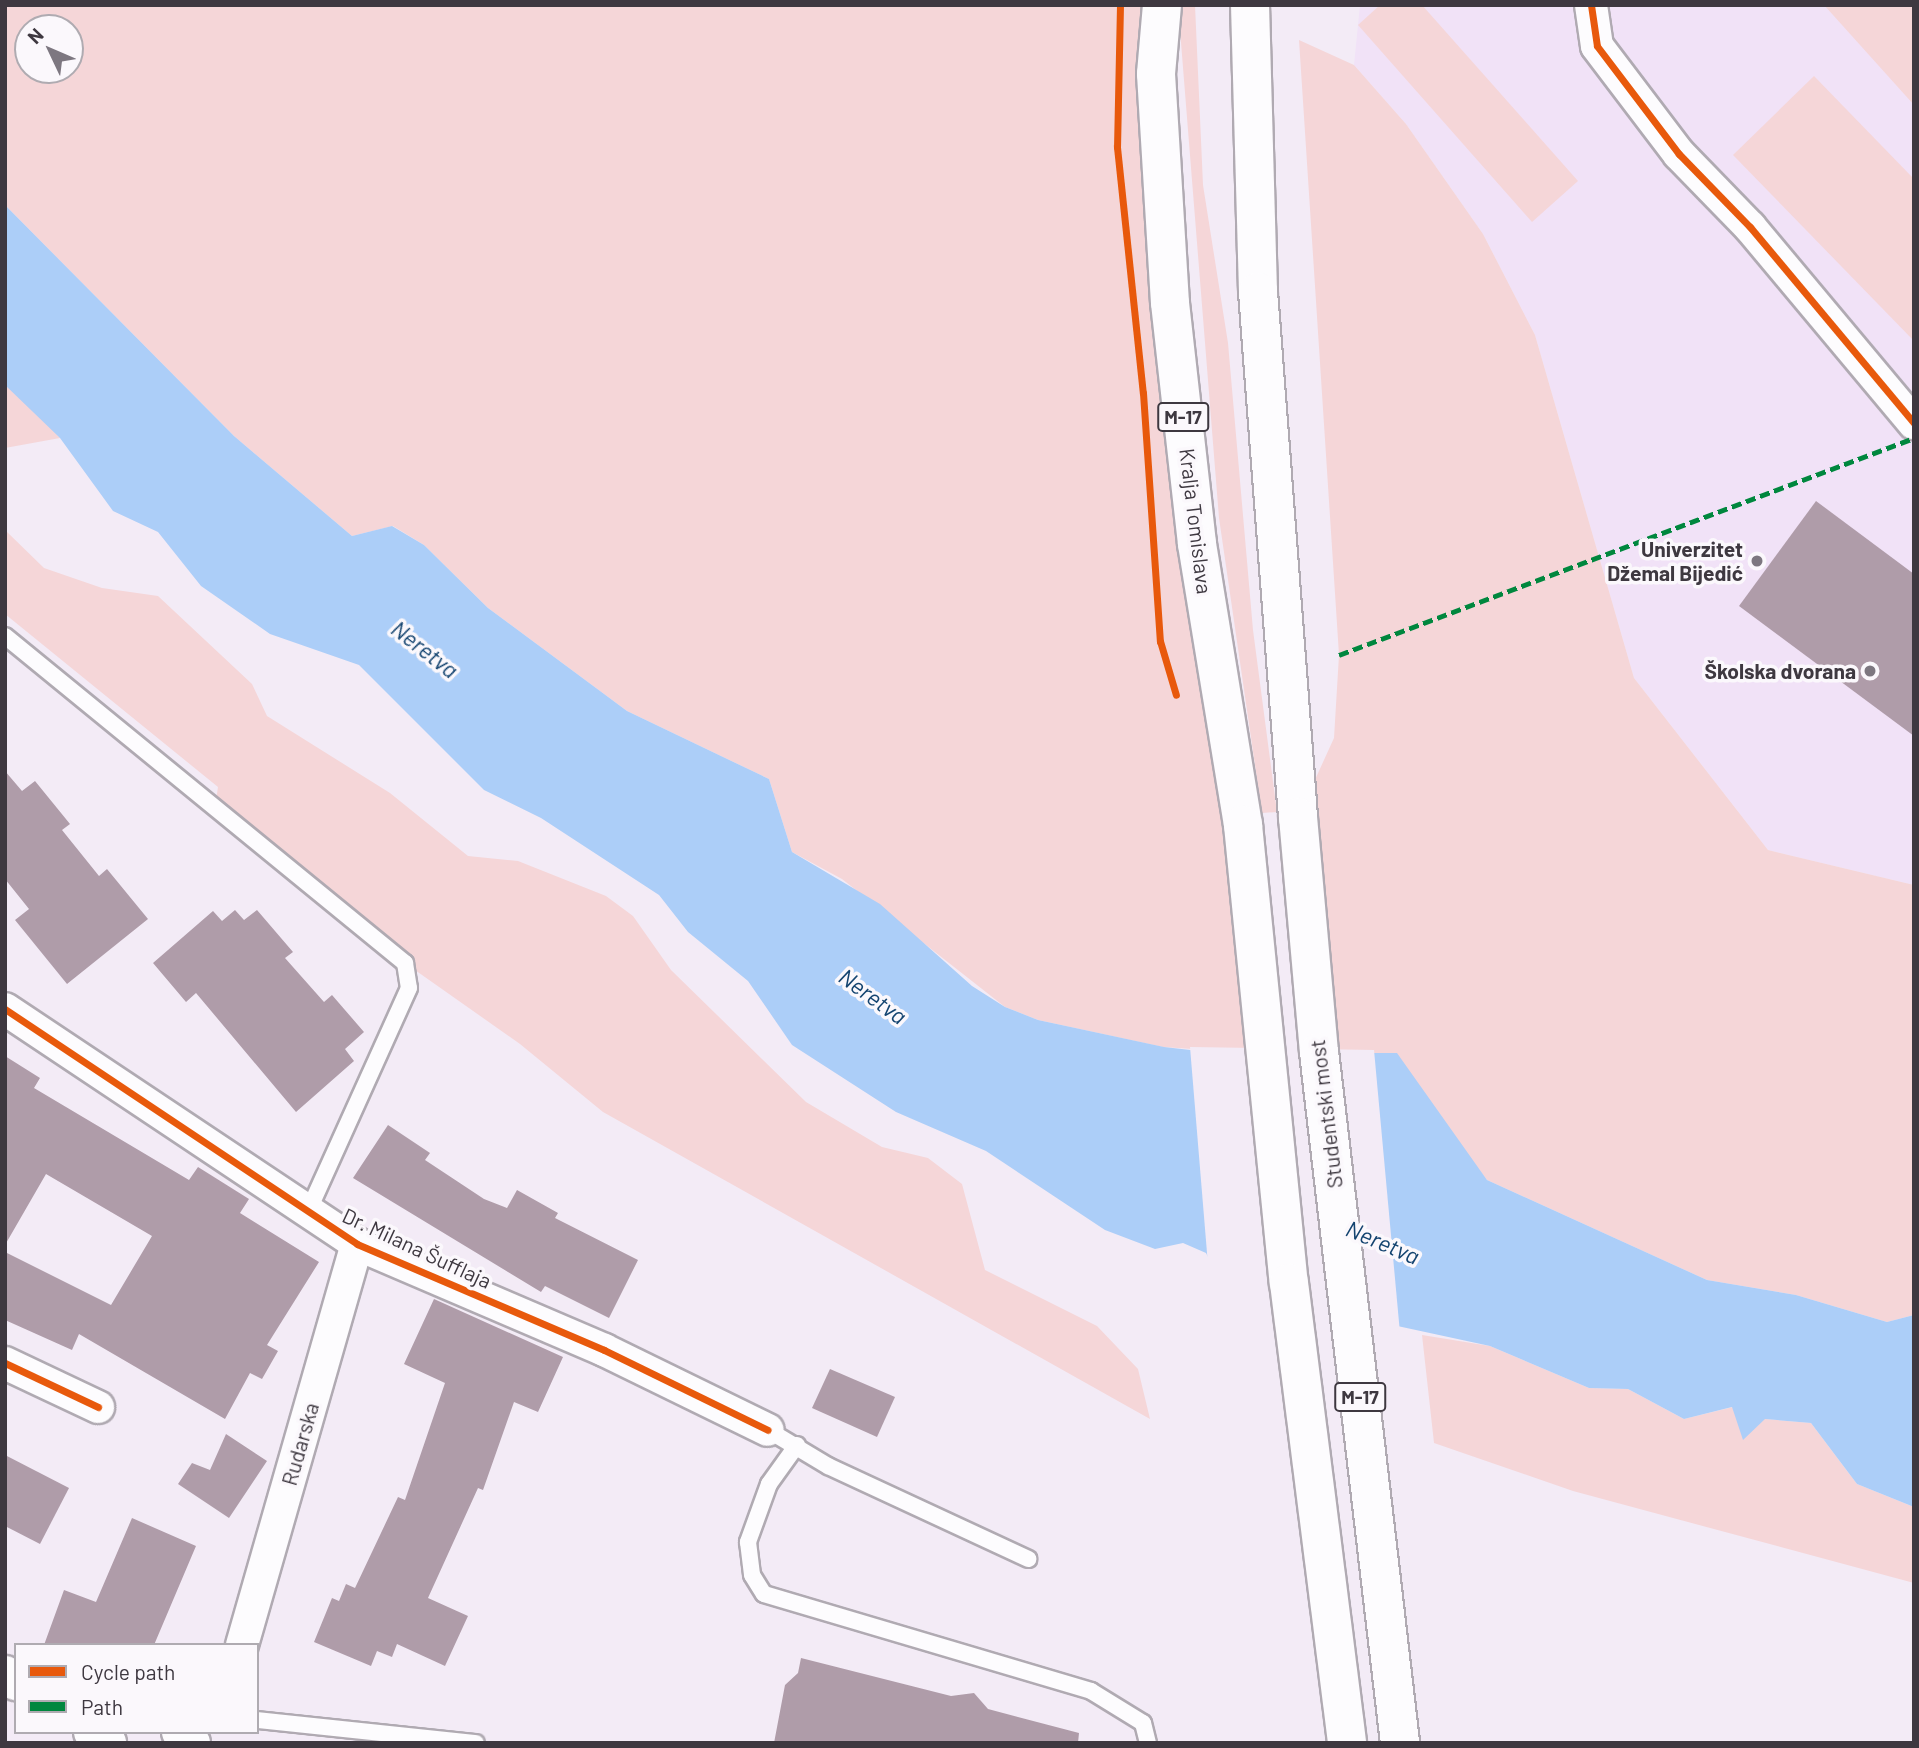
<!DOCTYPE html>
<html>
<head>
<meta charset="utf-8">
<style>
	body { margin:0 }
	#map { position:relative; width:1919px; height:1748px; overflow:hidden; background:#f3ebf6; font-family:Barlow,sans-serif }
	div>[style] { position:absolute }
	.built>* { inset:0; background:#f1e2f7 }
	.green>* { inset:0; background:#f5d6d8 }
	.water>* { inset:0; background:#accef8 }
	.pier>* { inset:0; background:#f3ebf6 }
	.building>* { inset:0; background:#af9ca9 }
	.roads { filter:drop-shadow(2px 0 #b0aab2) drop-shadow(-2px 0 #b0aab2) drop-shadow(0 2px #b0aab2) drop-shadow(0 -2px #b0aab2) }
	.lane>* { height:16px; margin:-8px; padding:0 8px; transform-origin:8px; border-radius:8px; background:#fdfcfe }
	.street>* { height:32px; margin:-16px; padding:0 16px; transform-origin:16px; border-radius:16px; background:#fdfcfe }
	.secondary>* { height:38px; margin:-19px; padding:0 19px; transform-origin:19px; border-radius:19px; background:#fdfcfe }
	.primary>* { height:38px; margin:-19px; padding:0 19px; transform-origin:19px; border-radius:19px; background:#fdfcfe }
	.quiet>* { height:5px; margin-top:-2.5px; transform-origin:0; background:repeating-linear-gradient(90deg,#00873e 0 10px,transparent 0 15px) }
	.cycleway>* { height:7px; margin:-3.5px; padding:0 3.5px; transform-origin:3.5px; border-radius:3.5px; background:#e8590c }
	.dots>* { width:19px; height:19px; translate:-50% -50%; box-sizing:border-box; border:4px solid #fbf8fc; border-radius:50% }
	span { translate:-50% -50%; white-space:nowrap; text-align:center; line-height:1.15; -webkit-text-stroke:7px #fbf8fc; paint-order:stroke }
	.shield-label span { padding:2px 5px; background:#fbf8fc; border:2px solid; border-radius:5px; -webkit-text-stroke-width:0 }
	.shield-label { font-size:19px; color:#3e3840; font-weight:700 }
	.street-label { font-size:21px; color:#3e3840 }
	.poi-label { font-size:21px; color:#3e3840; font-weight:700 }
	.right { translate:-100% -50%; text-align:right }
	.water-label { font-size:23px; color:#144470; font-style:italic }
	.frame { position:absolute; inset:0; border:7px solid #3e3840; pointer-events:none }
	.legend { position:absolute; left:14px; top:1643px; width:245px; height:91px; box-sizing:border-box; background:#fbf8fc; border:2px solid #afabb1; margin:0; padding:9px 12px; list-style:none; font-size:21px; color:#3e3840 }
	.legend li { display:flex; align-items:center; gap:14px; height:35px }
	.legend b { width:35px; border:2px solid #afabb1 }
	.north { position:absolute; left:14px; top:14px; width:70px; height:70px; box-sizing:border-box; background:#fbf8fc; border:2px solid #afabb1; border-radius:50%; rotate:314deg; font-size:19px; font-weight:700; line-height:28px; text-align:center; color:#3e3840 }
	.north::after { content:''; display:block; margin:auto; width:24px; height:32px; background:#7d7780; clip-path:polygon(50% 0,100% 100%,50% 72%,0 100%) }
</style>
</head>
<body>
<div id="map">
	<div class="built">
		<div style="clip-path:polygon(1360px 5px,1914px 5px,1914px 885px,1768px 850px,1634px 678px,1535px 335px,1483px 234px,1406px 124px,1354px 65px)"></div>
	</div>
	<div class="green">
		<div style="clip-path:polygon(evenodd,5px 5px,1162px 5px,1156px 74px,1266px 1054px,1163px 1047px,1038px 1020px,1005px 1007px,842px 879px,792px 852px,769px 779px,627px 711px,488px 608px,424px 545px,393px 526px,352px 536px,234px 436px,5px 205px,5px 5px,28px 28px,70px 28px,70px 70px,28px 70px,28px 28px)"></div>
		<div style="clip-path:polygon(1178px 5px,1195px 5px,1203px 185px,1228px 343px,1253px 630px,1277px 812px,1262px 813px,1219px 518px)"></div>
		<div style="clip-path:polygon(1380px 5px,1422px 5px,1578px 181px,1532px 222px,1358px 25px)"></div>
		<div style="clip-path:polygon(1824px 5px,1914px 5px,1914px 105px)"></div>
		<div style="clip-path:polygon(1299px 40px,1354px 65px,1406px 124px,1483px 234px,1535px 335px,1634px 678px,1768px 850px,1914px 885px,1914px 1315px,1887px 1322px,1796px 1295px,1707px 1280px,1487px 1180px,1456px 1141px,1319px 1052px,1298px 817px,1334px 738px,1339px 655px)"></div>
		<div style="clip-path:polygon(1814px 76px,1914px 179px,1914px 341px,1733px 155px)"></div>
		<div style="clip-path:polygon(5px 385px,28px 403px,60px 438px,5px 448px)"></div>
		<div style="clip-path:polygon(5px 530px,44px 568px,102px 588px,158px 596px,252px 684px,267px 716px,390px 793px,468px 856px,518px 861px,606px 896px,633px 916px,671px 970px,806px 1102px,882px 1147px,928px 1158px,962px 1184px,985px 1270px,1097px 1326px,1138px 1369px,1150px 1419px,603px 1112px,520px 1044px,405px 963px,215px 806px,218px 787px,5px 614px)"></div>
		<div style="clip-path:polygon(1422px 1335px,1490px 1346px,1589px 1388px,1628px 1389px,1684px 1419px,1733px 1407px,1765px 1419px,1811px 1423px,1857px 1484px,1914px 1507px,1914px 1583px,1573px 1491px,1434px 1443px)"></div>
	</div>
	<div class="water">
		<div style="clip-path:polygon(5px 205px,234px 436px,352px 536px,392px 526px,424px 545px,488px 608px,627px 711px,769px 779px,792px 852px,880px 904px,972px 986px,1005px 1007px,1038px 1020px,1164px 1047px,1217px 1053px,1397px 1053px,1487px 1180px,1707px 1280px,1796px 1295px,1887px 1322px,1914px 1315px,1914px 1507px,1857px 1484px,1811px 1423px,1765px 1419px,1743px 1440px,1732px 1407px,1684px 1419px,1628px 1389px,1589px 1388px,1490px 1346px,1254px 1295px,1218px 1277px,1206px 1253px,1183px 1243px,1155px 1249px,1105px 1230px,986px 1151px,896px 1112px,792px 1045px,748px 981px,688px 932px,659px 895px,541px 818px,484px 790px,359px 665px,270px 634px,201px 586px,158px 532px,113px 511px,60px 438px,5px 385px)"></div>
	</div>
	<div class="pier">
		<div style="clip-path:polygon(1190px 1047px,1374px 1050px,1400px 1333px,1254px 1298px,1216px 1279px,1208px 1265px)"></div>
	</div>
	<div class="building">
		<div style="clip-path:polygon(1816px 501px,1914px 574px,1914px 736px,1739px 606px)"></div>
		<div style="clip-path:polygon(5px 771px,22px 791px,35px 781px,70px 824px,62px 830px,99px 876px,107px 869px,148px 919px,67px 984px,15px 920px,29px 909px,5px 879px)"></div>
		<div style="clip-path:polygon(235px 910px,244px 920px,257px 910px,293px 952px,285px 958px,324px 1002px,332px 995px,364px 1032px,345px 1049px,354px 1061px,296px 1112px,196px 993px,186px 1002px,153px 963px,213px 911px,222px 921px)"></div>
		<div style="clip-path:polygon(5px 1056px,40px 1078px,34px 1088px,189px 1180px,198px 1167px,249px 1199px,240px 1213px,319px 1262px,267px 1345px,278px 1351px,262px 1379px,250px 1373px,225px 1419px,79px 1334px,72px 1350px,5px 1320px,5px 1252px,111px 1305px,152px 1236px,46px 1174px,5px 1245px)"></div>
		<div style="clip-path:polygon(388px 1125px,430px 1153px,425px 1160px,484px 1199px,507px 1208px,517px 1190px,558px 1213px,555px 1218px,638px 1260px,609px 1318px,545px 1286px,541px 1292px,353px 1178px)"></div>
		<div style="clip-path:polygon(434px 1299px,563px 1357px,538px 1412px,514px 1402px,483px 1490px,478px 1488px,428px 1598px,468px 1616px,445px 1666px,397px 1644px,392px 1657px,377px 1651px,371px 1666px,314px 1642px,332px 1598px,339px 1601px,346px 1584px,355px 1588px,398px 1497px,405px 1500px,445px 1383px,404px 1364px)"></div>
		<div style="clip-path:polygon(830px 1369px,895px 1397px,877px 1437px,812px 1408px)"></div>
		<div style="clip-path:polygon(226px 1434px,267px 1461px,229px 1518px,178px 1484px,192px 1463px,210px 1470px)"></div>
		<div style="clip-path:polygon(5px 1455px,69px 1488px,40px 1544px,5px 1526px)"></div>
		<div style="clip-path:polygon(132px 1518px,196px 1546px,154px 1645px,44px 1645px,64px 1590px,96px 1602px)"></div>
		<div style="clip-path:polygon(801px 1658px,951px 1696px,974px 1693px,988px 1709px,1079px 1733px,1078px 1743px,774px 1743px,785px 1685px,798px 1673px)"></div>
	</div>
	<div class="roads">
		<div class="lane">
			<div style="left:5px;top:636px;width:517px;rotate:39.27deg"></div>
			<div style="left:405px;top:963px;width:25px;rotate:81deg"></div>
			<div style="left:409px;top:988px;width:248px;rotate:114.3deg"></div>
			<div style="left:768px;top:1430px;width:70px;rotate:31deg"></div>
			<div style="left:828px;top:1466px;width:221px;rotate:24.9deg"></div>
			<div style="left:797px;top:1445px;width:48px;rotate:125.7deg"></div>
			<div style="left:769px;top:1484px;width:62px;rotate:109.9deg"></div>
			<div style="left:748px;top:1542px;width:33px;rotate:83deg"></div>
			<div style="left:752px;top:1575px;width:22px;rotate:58deg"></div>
			<div style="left:764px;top:1594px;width:341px;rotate:16.5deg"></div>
			<div style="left:1091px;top:1691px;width:61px;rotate:31.6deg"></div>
			<div style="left:1143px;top:1723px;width:21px;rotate:76deg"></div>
			<div style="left:257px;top:1720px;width:220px;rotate:6deg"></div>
		</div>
		<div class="street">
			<div style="left:1591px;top:5px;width:41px;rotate:81.7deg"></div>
			<div style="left:1597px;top:46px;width:136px;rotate:52.8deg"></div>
			<div style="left:1679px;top:154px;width:102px;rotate:45.8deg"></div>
			<div style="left:1750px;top:227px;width:256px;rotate:50.1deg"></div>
			<div style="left:5px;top:1009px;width:423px;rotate:33.7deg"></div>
			<div style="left:357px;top:1244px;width:269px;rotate:23.2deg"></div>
			<div style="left:604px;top:1350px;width:182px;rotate:26deg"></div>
			<div style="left:5px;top:1363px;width:103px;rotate:25.3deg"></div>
			<div style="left:242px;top:1645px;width:417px;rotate:-74deg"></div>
		</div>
		<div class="secondary">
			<div style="left:5px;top:1675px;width:13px;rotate:29deg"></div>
			<div style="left:93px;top:1732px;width:18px;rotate:38deg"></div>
			<div style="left:181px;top:1732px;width:15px;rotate:48deg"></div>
		</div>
		<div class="primary">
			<div style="left:1162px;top:5px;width:69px;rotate:95deg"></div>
			<div style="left:1156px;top:74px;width:229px;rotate:86.5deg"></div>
			<div style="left:1170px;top:303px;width:243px;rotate:83.6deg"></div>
			<div style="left:1197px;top:544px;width:285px;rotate:80.7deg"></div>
			<div style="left:1243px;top:825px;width:460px;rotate:84.3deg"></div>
			<div style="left:1289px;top:1283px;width:464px;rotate:82.8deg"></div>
			<div style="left:1250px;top:5px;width:287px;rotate:88.4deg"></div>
			<div style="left:1258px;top:292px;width:527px;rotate:85.64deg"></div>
			<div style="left:1298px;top:817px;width:236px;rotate:84.9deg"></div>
			<div style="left:1319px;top:1052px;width:696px;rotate:83.31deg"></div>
		</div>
	</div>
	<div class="quiet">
		<div style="left:1339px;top:655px;width:615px;rotate:-20.68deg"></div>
	</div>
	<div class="cycleway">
		<div style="left:1120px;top:5px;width:142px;rotate:91.2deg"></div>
		<div style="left:1117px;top:147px;width:247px;rotate:84deg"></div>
		<div style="left:1143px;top:393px;width:249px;rotate:86.1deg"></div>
		<div style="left:1160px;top:641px;width:56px;rotate:73.5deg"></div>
		<div style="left:1591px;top:5px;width:41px;rotate:81.7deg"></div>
		<div style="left:1597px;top:46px;width:136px;rotate:52.8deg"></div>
		<div style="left:1679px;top:154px;width:102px;rotate:45.8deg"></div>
		<div style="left:1750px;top:227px;width:256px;rotate:50.1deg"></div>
		<div style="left:5px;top:1009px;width:423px;rotate:33.7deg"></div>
		<div style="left:357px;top:1244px;width:269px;rotate:23.2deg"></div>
		<div style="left:604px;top:1350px;width:182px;rotate:26deg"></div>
		<div style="left:5px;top:1363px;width:103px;rotate:25.3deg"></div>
	</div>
	<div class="dots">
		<div style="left:1757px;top:561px;background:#7d7780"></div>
		<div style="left:1870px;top:671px;background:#7d7780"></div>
	</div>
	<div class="shield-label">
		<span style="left:1183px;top:417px">M-17</span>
		<span style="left:1360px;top:1397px">M-17</span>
	</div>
	<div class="street-label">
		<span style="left:1196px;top:521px;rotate:83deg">Kralja Tomislava</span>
		<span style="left:1326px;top:1114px;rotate:-97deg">Studentski most</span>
		<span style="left:417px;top:1248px;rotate:25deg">Dr. Milana Šufflaja</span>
		<span style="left:300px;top:1444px;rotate:-74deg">Rudarska</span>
	</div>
	<div class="poi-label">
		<span class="right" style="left:1743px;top:561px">Univerzitet<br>Džemal Bijedić</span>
		<span class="right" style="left:1856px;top:671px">Školska dvorana</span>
	</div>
	<div class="water-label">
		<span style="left:425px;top:649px;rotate:38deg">Neretva</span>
		<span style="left:873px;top:996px;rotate:36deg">Neretva</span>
		<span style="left:1383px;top:1242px;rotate:23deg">Neretva</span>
	</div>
	<div class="frame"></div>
	<ul class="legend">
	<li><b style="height:9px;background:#e8590c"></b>Cycle path</li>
	<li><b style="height:9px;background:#00873e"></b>Path</li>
	</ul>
	<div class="north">N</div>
</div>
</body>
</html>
